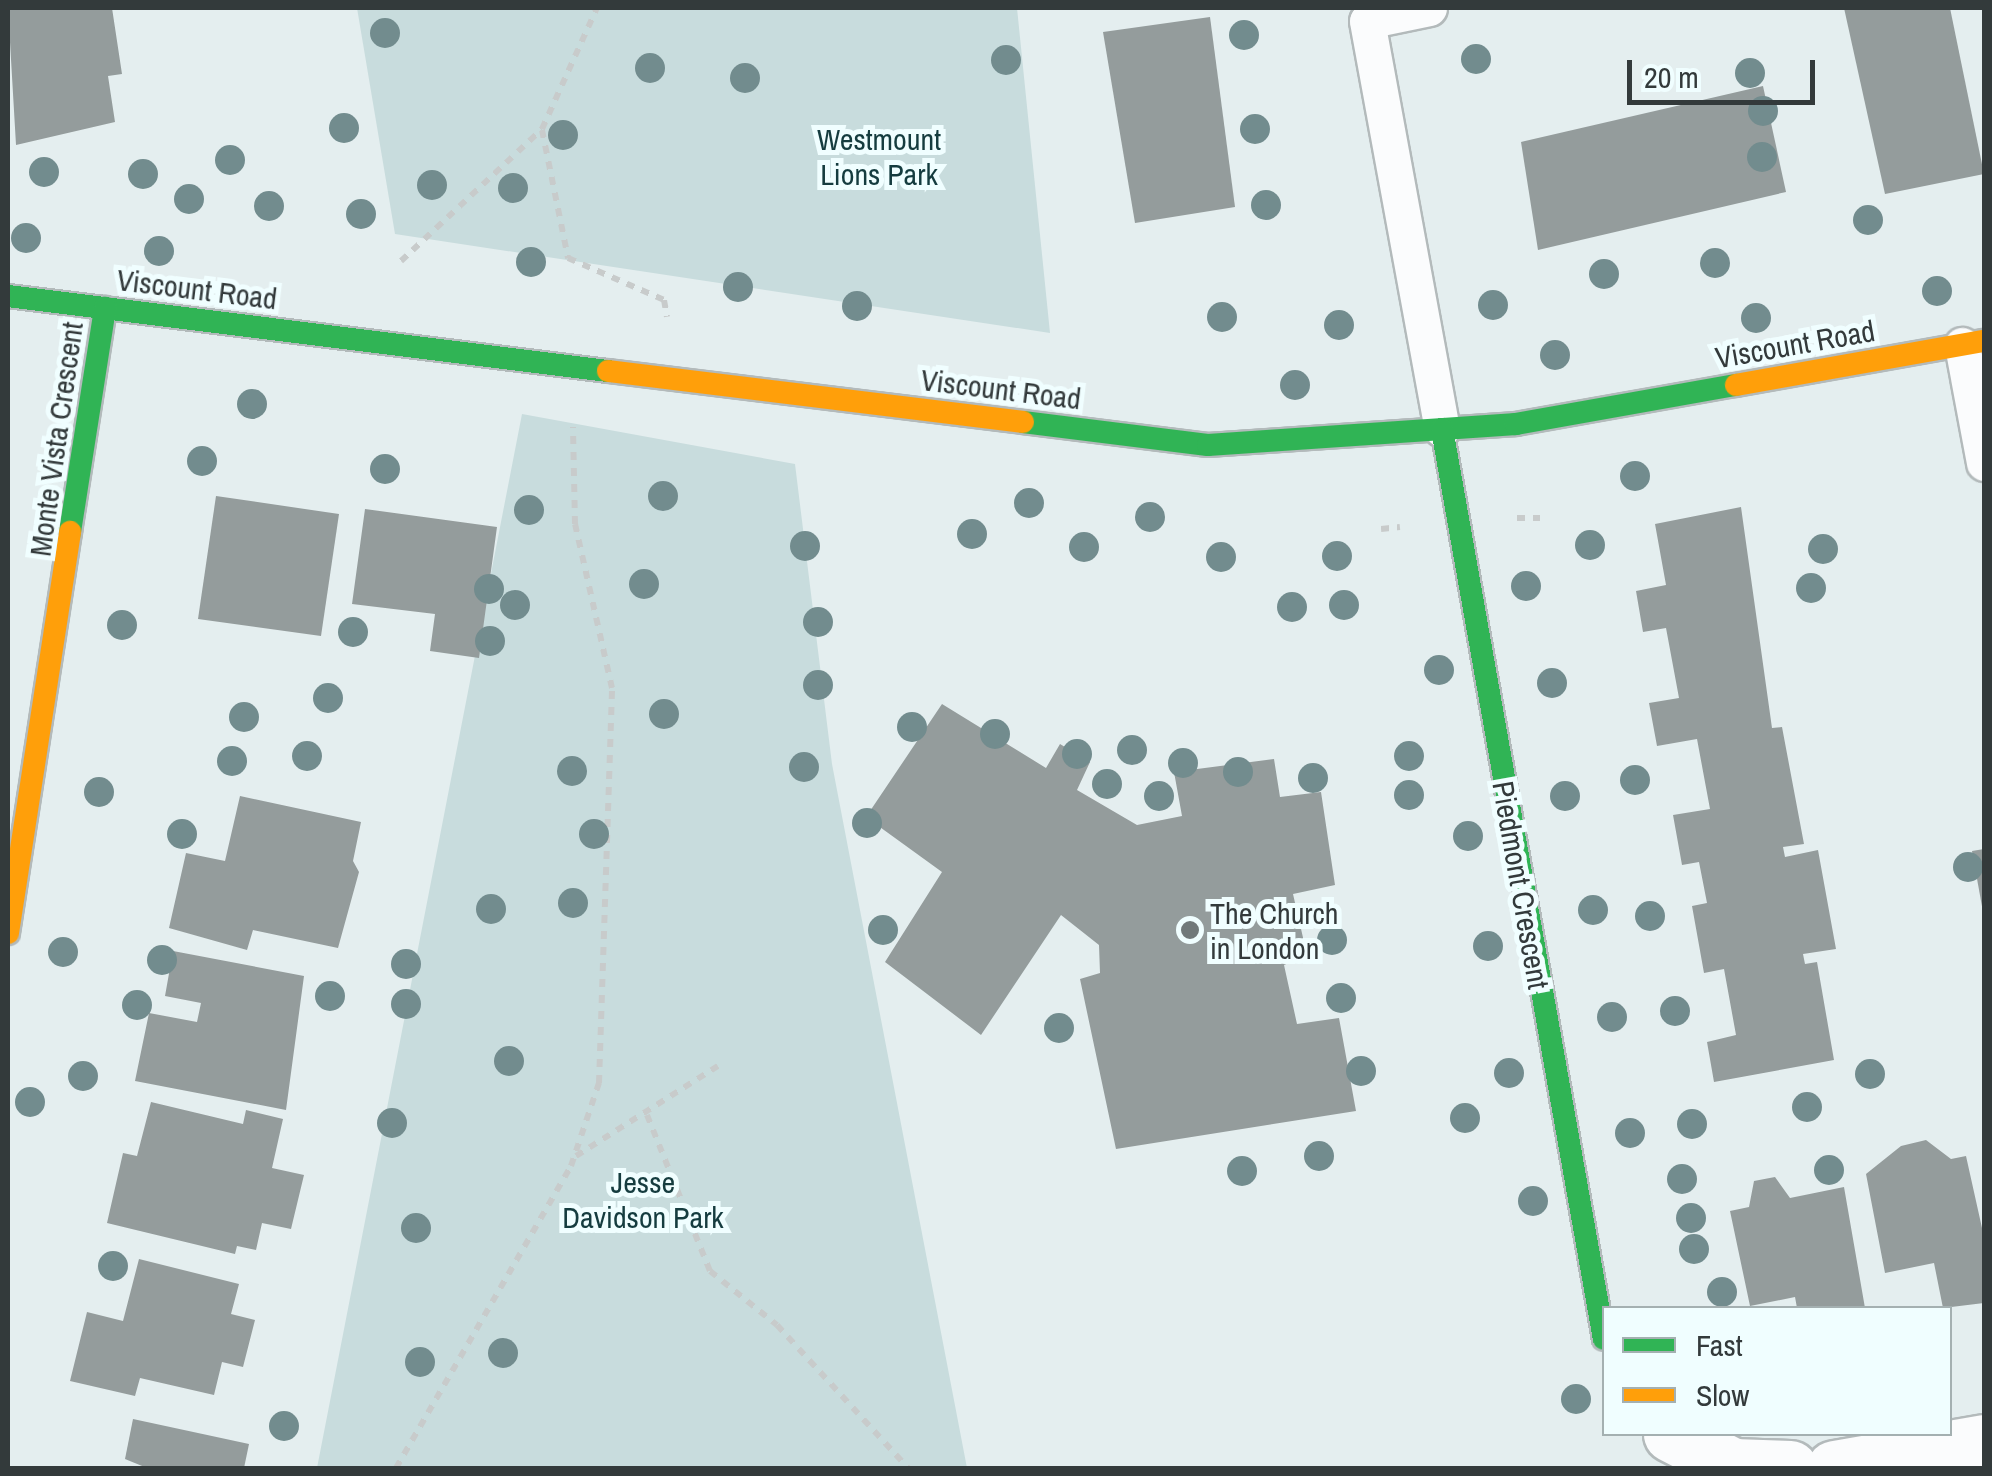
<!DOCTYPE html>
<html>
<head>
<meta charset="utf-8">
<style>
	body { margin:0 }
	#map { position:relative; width:1992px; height:1476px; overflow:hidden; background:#e4eeef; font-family:"Archivo Narrow",sans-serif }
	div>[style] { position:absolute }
	.green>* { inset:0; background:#c8dcdd }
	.building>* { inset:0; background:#949c9c }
	.path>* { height:6px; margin-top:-3px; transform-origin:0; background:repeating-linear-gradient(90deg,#c8cbcb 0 8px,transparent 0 16px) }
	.roads { filter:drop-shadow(2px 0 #b3babb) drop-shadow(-2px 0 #b3babb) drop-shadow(0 2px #b3babb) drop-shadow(0 -2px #b3babb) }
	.lane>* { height:35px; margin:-17.5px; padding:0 17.5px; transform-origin:17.5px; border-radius:17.5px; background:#fbfcfd }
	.street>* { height:55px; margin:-27.5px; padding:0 27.5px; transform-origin:27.5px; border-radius:27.5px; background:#fbfcfd }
	.fast>* { height:22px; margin:-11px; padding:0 11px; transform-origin:11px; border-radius:11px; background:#30b455 }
	.slow>* { height:22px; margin:-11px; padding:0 11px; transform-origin:11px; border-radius:11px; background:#ff9f0a }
	.trees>* { width:30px; height:30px; margin:-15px; border-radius:50%; background:#728c8e }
	.dots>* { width:28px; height:28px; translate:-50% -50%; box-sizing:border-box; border:5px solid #f0feff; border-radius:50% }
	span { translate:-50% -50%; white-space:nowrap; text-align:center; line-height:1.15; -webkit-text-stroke:10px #f0feff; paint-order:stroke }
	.park-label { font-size:30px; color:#153c3f }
	.street-label { font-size:30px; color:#333a3b }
	.poi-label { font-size:30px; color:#333a3b }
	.left { translate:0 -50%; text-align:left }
	.frame { position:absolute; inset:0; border:10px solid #333a3b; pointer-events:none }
	.legend { position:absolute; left:1602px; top:1306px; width:350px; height:130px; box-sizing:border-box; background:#f0feff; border:2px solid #a4b0b1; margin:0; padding:12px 18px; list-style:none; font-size:30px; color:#333a3b }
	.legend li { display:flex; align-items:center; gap:20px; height:50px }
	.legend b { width:50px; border:2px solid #a4b0b1 }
	.scale { position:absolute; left:1627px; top:60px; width:188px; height:45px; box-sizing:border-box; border:5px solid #333a3b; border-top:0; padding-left:12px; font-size:30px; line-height:35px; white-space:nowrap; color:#333a3b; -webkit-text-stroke:8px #f0feff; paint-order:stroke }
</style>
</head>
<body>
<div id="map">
	<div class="green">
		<div style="clip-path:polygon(357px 8px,1017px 8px,1050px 333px,395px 234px)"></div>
		<div style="clip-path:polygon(522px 414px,795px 464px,832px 764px,967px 1468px,317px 1468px)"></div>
	</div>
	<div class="building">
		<div style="clip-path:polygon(8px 8px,112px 8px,122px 74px,108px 76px,115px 122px,16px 145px)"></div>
		<div style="clip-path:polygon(1844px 8px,1950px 8px,1984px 174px,1885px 194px)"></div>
		<div style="clip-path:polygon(1210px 17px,1235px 207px,1135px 223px,1103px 32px)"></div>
		<div style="clip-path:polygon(1763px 86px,1786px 192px,1538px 250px,1521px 142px)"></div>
		<div style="clip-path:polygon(216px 496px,339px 514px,321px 636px,198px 619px)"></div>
		<div style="clip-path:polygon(1741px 507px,1772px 728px,1782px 727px,1804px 844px,1783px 847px,1785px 857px,1818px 850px,1836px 949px,1803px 954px,1805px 964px,1817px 962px,1834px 1060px,1714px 1082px,1707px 1042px,1736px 1035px,1724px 969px,1704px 973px,1692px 906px,1707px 903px,1699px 862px,1682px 865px,1673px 815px,1710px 809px,1697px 739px,1657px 746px,1649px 703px,1679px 698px,1666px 628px,1643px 632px,1636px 591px,1666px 585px,1655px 524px)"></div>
		<div style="clip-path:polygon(365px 509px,497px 527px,479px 658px,430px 651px,435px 614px,352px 604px)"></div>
		<div style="clip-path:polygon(942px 704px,1046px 768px,1060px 744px,1090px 762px,1077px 790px,1137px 825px,1182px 816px,1174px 772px,1274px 759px,1280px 797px,1321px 792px,1335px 885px,1293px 894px,1307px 955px,1284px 965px,1297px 1024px,1339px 1018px,1356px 1111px,1116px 1149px,1080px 979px,1100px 973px,1099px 945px,1061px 915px,981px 1035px,885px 962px,942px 872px,866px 817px)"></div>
		<div style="clip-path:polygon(240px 796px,361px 822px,353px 861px,359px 872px,338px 948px,253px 930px,247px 950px,169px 928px,186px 853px,225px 861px)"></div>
		<div style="clip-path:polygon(1984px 849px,1984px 912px,1983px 912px,1972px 851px)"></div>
		<div style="clip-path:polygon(173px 951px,304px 976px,286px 1110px,135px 1081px,149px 1013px,197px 1022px,201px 1003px,165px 996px)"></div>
		<div style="clip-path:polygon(151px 1102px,243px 1124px,246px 1110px,283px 1119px,272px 1168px,304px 1175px,291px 1229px,262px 1223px,256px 1250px,237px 1246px,235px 1254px,107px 1223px,123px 1153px,137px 1156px)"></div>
		<div style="clip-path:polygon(1926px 1140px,1951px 1159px,1966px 1156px,1984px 1237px,1984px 1303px,1943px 1308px,1934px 1263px,1885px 1273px,1866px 1174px,1901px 1146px)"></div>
		<div style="clip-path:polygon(1775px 1177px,1790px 1198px,1844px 1187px,1865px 1308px,1797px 1308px,1795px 1297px,1750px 1306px,1730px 1211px,1749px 1207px,1754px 1181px)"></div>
		<div style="clip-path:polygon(139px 1259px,239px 1284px,231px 1314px,255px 1320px,243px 1367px,222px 1362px,214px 1395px,140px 1378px,135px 1396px,70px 1381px,87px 1312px,123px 1321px)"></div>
		<div style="clip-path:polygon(133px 1419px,249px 1444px,244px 1468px,147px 1468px,125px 1459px)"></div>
	</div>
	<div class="path">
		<div style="left:542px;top:130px;width:131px;rotate:78.5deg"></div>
		<div style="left:568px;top:258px;width:105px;rotate:23.6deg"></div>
		<div style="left:664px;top:300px;width:17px;rotate:80deg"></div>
		<div style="left:401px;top:261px;width:193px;rotate:-43.1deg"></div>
		<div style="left:542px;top:129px;width:133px;rotate:-65.6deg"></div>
		<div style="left:1517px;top:518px;width:23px"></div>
		<div style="left:1381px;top:529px;width:19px;rotate:-6deg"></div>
		<div style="left:647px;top:1115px;width:168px;rotate:68deg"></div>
		<div style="left:710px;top:1271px;width:86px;rotate:38.9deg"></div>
		<div style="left:777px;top:1325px;width:194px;rotate:47.5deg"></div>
		<div style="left:576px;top:1156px;width:168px;rotate:-32.4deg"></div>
		<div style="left:396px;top:1468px;width:349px;rotate:-59.9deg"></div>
		<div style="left:571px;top:1166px;width:88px;rotate:-71.4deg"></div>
		<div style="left:599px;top:1083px;width:395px;rotate:-88.1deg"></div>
		<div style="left:612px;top:688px;width:168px;rotate:-102.7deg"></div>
		<div style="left:575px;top:524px;width:97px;rotate:-91.2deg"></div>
	</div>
	<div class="roads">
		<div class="lane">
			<div style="left:1429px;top:8px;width:63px;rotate:168.2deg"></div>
			<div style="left:1367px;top:21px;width:415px;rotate:79.6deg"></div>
			<div style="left:1962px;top:345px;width:120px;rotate:79.4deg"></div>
		</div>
		<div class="street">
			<div style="left:1671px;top:1434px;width:70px;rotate:27.3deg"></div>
			<div style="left:1733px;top:1466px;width:57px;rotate:2deg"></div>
			<div style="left:1834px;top:1468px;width:152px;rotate:-9.8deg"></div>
		</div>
		<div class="fast">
			<div style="left:8px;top:296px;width:605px;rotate:7.13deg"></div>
			<div style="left:1023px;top:422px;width:186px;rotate:7.1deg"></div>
			<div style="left:1208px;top:445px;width:309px;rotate:-3.9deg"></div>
			<div style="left:1516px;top:424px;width:223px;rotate:-10.1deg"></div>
			<div style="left:1442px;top:429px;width:924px;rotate:79.91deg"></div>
			<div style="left:70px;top:532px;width:227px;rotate:-81.1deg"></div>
		</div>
		<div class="slow">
			<div style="left:608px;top:371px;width:418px;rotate:7deg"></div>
			<div style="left:1736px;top:385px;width:252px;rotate:-10.1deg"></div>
			<div style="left:8px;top:933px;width:406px;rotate:-81.2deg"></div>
		</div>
	</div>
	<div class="trees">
		<div style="left:385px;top:33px"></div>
		<div style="left:1244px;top:35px"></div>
		<div style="left:1476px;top:59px"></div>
		<div style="left:1006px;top:60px"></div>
		<div style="left:650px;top:68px"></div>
		<div style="left:1750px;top:73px"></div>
		<div style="left:745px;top:78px"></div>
		<div style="left:1763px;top:111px"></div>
		<div style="left:344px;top:128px"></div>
		<div style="left:1255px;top:129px"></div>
		<div style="left:563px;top:135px"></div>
		<div style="left:1762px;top:157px"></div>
		<div style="left:230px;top:160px"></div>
		<div style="left:44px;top:172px"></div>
		<div style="left:143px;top:174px"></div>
		<div style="left:432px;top:185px"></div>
		<div style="left:513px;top:188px"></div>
		<div style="left:189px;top:199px"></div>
		<div style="left:1266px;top:205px"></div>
		<div style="left:269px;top:206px"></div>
		<div style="left:361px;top:214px"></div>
		<div style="left:1868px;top:220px"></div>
		<div style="left:26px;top:238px"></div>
		<div style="left:159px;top:251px"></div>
		<div style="left:531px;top:262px"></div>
		<div style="left:1715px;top:263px"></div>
		<div style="left:1604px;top:274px"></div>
		<div style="left:738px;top:287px"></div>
		<div style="left:1937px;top:291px"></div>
		<div style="left:1493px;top:305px"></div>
		<div style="left:857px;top:306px"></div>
		<div style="left:1222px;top:317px"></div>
		<div style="left:1756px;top:318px"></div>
		<div style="left:1339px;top:325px"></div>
		<div style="left:1555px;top:355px"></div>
		<div style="left:1295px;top:385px"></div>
		<div style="left:252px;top:404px"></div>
		<div style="left:202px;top:461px"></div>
		<div style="left:385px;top:469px"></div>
		<div style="left:1635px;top:476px"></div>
		<div style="left:663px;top:496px"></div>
		<div style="left:1029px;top:503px"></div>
		<div style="left:529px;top:510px"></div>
		<div style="left:1150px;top:517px"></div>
		<div style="left:972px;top:534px"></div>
		<div style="left:1590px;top:545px"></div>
		<div style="left:805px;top:546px"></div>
		<div style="left:1084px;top:547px"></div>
		<div style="left:1823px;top:549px"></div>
		<div style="left:1337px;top:556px"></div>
		<div style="left:1221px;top:557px"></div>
		<div style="left:644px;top:584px"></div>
		<div style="left:1526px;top:586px"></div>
		<div style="left:1811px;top:588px"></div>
		<div style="left:489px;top:589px"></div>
		<div style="left:515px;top:605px"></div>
		<div style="left:1344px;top:605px"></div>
		<div style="left:1292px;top:607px"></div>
		<div style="left:818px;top:622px"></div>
		<div style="left:122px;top:625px"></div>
		<div style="left:353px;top:632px"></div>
		<div style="left:490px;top:641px"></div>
		<div style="left:1439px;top:670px"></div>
		<div style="left:1552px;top:683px"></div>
		<div style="left:818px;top:685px"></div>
		<div style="left:328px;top:698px"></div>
		<div style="left:664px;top:714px"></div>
		<div style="left:244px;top:717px"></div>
		<div style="left:912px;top:727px"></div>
		<div style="left:995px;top:734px"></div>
		<div style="left:1132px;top:750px"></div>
		<div style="left:1077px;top:754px"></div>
		<div style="left:307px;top:756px"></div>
		<div style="left:1409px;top:756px"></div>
		<div style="left:232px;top:761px"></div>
		<div style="left:1183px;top:763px"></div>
		<div style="left:804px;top:767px"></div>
		<div style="left:572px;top:771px"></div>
		<div style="left:1238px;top:772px"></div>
		<div style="left:1313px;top:778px"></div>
		<div style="left:1635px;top:780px"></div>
		<div style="left:1107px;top:784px"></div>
		<div style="left:99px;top:792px"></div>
		<div style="left:1409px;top:795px"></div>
		<div style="left:1159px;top:796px"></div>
		<div style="left:1565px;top:796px"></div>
		<div style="left:867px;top:823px"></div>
		<div style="left:182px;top:834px"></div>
		<div style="left:594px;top:834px"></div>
		<div style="left:1468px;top:836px"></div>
		<div style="left:1968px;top:867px"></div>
		<div style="left:573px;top:903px"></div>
		<div style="left:491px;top:909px"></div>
		<div style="left:1593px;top:910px"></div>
		<div style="left:1650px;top:916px"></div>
		<div style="left:883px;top:930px"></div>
		<div style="left:1332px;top:940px"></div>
		<div style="left:1488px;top:946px"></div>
		<div style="left:63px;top:952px"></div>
		<div style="left:162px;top:960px"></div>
		<div style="left:406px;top:964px"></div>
		<div style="left:330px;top:996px"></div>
		<div style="left:1341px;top:998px"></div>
		<div style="left:406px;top:1004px"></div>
		<div style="left:137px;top:1005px"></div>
		<div style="left:1675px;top:1011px"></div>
		<div style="left:1612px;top:1017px"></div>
		<div style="left:1059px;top:1028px"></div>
		<div style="left:509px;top:1061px"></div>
		<div style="left:1361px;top:1071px"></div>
		<div style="left:1509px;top:1073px"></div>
		<div style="left:1870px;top:1074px"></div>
		<div style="left:83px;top:1076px"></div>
		<div style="left:30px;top:1102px"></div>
		<div style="left:1807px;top:1107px"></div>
		<div style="left:1465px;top:1118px"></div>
		<div style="left:392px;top:1123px"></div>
		<div style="left:1692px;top:1124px"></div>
		<div style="left:1630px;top:1133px"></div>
		<div style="left:1319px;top:1156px"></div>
		<div style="left:1829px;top:1170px"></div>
		<div style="left:1242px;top:1171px"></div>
		<div style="left:1682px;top:1179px"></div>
		<div style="left:1533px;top:1201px"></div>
		<div style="left:1691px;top:1218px"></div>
		<div style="left:416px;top:1228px"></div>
		<div style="left:1694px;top:1249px"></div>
		<div style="left:113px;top:1266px"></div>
		<div style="left:1722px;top:1292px"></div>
		<div style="left:503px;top:1353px"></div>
		<div style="left:420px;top:1362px"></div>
		<div style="left:1576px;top:1399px"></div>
		<div style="left:284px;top:1426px"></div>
	</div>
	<div class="dots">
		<div style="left:1190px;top:930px;background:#71797a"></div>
	</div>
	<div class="park-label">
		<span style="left:879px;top:156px">Westmount<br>Lions Park</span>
		<span style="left:643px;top:1199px">Jesse<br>Davidson Park</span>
	</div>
	<div class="street-label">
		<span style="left:197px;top:289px;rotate:7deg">Viscount Road</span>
		<span style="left:1795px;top:344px;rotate:-10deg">Viscount Road</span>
		<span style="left:1001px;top:389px;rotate:7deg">Viscount Road</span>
		<span style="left:56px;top:439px;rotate:-82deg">Monte Vista Crescent</span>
		<span style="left:1521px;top:885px;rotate:80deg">Piedmont Crescent</span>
	</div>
	<div class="poi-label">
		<span class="left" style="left:1210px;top:930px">The Church<br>in London</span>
	</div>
	<div class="frame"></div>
	<ul class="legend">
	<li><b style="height:12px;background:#30b455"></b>Fast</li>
	<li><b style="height:12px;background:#ff9f0a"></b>Slow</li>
	</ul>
	<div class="scale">20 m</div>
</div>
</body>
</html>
